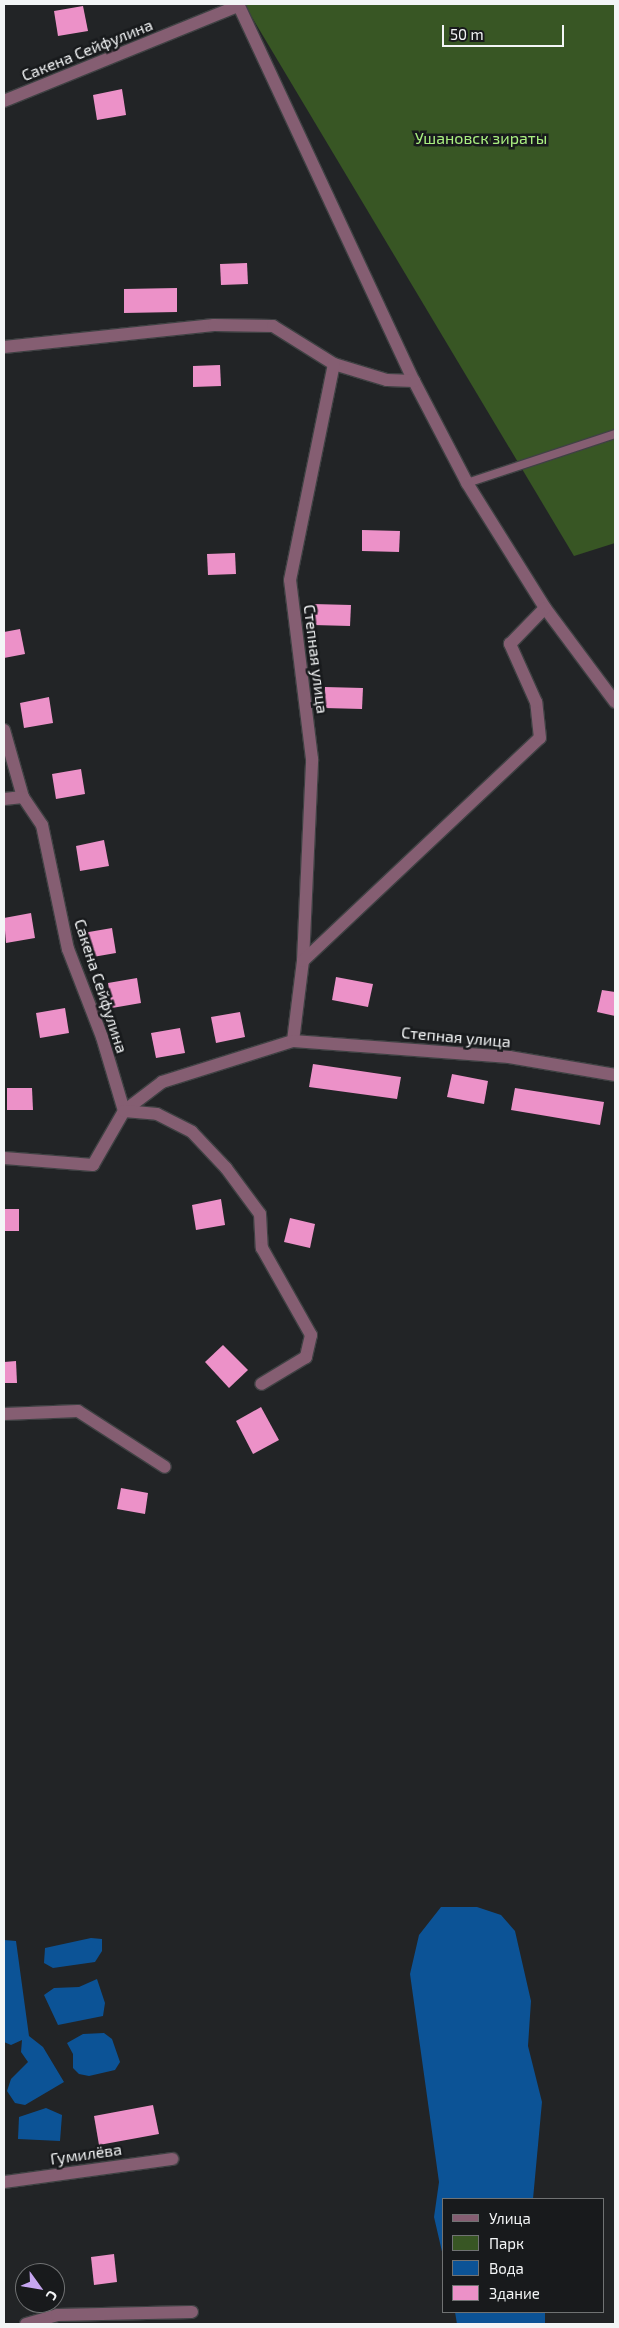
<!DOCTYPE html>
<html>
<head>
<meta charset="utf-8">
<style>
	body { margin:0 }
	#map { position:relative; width:619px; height:2328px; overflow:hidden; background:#222426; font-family:"Exo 2",sans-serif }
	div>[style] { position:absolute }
	.green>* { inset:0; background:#385624 }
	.water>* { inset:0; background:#0c5396 }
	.building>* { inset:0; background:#ec91c8 }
	.roads { filter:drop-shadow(1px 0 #3f4143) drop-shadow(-1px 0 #3f4143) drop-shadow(0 1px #3f4143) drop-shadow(0 -1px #3f4143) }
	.lane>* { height:8px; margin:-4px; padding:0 4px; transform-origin:4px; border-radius:4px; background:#855e72 }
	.street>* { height:12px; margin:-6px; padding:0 6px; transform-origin:6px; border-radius:6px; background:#855e72 }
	span { translate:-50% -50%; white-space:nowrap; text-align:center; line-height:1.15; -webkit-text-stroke:5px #181a1c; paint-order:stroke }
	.street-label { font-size:16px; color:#f3f5f6 }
	.park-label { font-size:16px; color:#aaef81 }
	.frame { position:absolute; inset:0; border:5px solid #f3f5f6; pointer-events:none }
	.legend { position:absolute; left:442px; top:2198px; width:162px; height:115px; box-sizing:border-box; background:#181a1c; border:1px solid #707273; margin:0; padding:6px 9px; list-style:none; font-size:15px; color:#f3f5f6 }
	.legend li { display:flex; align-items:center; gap:10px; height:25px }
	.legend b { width:25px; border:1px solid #707273 }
	.north { position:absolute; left:15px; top:2263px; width:50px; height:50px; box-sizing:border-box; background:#181a1c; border:1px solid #707273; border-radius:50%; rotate:122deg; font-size:14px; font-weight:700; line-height:20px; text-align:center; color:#f3f5f6 }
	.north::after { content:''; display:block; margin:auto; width:18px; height:22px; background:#c6a6f0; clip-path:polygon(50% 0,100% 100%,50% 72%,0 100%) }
	.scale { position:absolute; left:442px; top:25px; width:122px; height:22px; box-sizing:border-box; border:2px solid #f3f5f6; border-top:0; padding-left:6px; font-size:15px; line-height:18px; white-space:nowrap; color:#f3f5f6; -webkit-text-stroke:4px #181a1c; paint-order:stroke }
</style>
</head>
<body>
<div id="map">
	<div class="green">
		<div style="clip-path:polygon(244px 4px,615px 4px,615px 543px,574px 556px)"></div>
	</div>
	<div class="water">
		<div style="clip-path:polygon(441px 1907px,477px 1907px,501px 1915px,515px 1931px,531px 2001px,528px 2046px,542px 2102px,533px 2199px,443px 2199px,443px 2256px,434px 2217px,439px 2182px,410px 1974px,419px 1935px)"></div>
		<div style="clip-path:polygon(91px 1938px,102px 1939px,102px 1951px,95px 1962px,53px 1968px,44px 1963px,45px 1948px)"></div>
		<div style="clip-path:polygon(4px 1940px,16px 1941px,29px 2036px,43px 2047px,64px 2082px,25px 2105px,15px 2103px,7px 2091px,11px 2079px,28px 2062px,21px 2052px,22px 2040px,11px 2045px,4px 2042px)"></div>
		<div style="clip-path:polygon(97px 1979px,105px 2003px,103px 2016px,58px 2025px,44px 1995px,54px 1988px,79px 1987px)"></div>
		<div style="clip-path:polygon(104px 2033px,112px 2039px,120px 2062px,115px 2070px,89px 2076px,79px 2074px,73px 2068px,73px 2054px,67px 2043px,83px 2034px)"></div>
		<div style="clip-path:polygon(46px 2108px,62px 2115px,60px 2141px,18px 2139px,19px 2117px)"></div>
		<div style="clip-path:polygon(455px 2312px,545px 2312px,545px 2324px,457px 2324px)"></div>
	</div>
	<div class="building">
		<div style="clip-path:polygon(83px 6px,88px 31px,58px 36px,54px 11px)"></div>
		<div style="clip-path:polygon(122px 89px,126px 115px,97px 120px,93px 95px)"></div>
		<div style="clip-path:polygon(247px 263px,248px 284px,221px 285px,220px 264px)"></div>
		<div style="clip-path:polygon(177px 288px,177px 312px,124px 313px,124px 289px)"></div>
		<div style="clip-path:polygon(220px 365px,221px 386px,193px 387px,193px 366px)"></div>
		<div style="clip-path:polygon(362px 530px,400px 531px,399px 552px,362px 551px)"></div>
		<div style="clip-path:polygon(235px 553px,236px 574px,208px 575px,207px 554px)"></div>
		<div style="clip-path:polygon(313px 604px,351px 605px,350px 626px,313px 625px)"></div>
		<div style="clip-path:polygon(20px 629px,25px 654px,4px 658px,4px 632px)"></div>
		<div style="clip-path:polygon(325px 687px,363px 688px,362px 709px,324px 708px)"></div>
		<div style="clip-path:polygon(49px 697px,53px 723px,24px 728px,20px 703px)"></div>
		<div style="clip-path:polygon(81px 769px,85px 794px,56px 799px,52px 774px)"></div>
		<div style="clip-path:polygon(104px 840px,109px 866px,80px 871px,76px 846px)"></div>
		<div style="clip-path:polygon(31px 913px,35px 938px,6px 943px,4px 918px)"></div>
		<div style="clip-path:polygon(112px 928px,116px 953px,87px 958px,83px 933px)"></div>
		<div style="clip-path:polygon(336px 977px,373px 984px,368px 1007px,332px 1000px)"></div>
		<div style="clip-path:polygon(137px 978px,141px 1003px,112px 1008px,108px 983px)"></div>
		<div style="clip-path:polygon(602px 990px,615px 992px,615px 1016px,597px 1012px)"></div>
		<div style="clip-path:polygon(65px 1008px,69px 1033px,40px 1038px,36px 1013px)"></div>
		<div style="clip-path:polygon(240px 1012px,245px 1037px,216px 1043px,211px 1017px)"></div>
		<div style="clip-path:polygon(180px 1028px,185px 1053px,156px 1058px,151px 1033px)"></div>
		<div style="clip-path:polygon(313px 1064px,401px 1077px,397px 1099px,309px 1087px)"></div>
		<div style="clip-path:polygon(452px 1074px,488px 1081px,484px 1104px,447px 1097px)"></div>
		<div style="clip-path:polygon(7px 1088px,32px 1088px,33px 1110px,7px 1110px)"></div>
		<div style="clip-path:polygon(515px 1088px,604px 1102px,600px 1125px,511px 1110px)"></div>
		<div style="clip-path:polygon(221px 1199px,225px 1225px,196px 1230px,192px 1205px)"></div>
		<div style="clip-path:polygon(4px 1209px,19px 1209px,19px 1231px,4px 1231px)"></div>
		<div style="clip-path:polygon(290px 1218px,315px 1224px,310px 1248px,284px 1242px)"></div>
		<div style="clip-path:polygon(223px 1345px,248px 1370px,229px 1388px,205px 1362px)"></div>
		<div style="clip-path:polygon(16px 1361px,17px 1383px,4px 1383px,4px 1362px)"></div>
		<div style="clip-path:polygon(261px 1407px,279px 1440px,253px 1454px,236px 1421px)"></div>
		<div style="clip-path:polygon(121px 1488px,148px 1493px,145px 1514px,117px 1509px)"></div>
		<div style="clip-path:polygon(153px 2105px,159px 2134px,99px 2145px,94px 2116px)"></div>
		<div style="clip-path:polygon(114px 2254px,117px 2282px,94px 2285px,91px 2257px)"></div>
	</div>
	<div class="roads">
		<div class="lane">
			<div style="left:467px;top:483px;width:156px;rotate:-18.3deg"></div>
		</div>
		<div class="street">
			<div style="left:238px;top:4px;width:416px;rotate:65deg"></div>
			<div style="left:414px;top:381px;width:115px;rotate:62.5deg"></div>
			<div style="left:467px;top:483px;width:147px;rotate:58deg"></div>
			<div style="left:545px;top:608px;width:117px;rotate:53.3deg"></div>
			<div style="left:4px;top:101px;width:253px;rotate:-22.1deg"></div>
			<div style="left:4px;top:347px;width:211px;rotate:-6deg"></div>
			<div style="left:214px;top:325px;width:59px;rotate:1deg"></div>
			<div style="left:273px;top:326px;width:72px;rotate:31.9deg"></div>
			<div style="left:334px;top:364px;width:55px;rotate:16.8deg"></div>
			<div style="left:387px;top:380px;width:27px;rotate:2deg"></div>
			<div style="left:4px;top:730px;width:70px;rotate:74.2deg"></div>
			<div style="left:23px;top:797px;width:34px;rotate:56deg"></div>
			<div style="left:42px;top:825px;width:127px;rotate:78.2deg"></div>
			<div style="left:68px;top:949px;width:94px;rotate:68.9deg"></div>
			<div style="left:102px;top:1037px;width:77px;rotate:73.4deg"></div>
			<div style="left:124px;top:1111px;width:62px;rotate:119.9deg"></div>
			<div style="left:93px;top:1165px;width:89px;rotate:-175.5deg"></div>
			<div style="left:4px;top:799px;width:19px;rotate:-6deg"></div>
			<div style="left:303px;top:961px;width:202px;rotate:-87.4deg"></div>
			<div style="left:312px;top:759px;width:180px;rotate:-97deg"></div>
			<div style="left:290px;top:580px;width:220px;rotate:-78.5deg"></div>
			<div style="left:293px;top:1041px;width:81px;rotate:-82.9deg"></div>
			<div style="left:303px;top:961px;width:325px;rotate:-43.3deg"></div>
			<div style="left:540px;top:738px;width:36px;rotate:-96deg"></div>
			<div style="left:536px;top:702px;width:64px;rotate:-114.1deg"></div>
			<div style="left:510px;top:644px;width:50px;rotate:-45.8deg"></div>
			<div style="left:124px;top:1111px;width:48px;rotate:-37.3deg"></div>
			<div style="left:162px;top:1082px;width:137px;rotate:-17.4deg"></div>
			<div style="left:293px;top:1041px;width:217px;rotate:4.2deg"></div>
			<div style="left:509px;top:1057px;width:108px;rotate:9.6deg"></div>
			<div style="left:124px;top:1111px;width:33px;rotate:5deg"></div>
			<div style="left:157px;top:1114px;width:39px;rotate:27deg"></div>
			<div style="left:192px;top:1132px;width:50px;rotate:46.6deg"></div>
			<div style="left:226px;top:1168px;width:57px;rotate:53.5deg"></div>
			<div style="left:260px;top:1214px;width:34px;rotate:87deg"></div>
			<div style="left:262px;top:1248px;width:100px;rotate:60.6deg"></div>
			<div style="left:311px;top:1335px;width:23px;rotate:103deg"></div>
			<div style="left:306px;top:1357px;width:52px;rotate:149deg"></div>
			<div style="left:4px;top:1414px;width:74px;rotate:-2.3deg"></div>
			<div style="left:78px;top:1411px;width:103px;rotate:32.8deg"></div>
			<div style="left:4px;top:2182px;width:170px;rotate:-7.8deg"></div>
			<div style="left:26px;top:2324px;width:32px;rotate:-16deg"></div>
			<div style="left:57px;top:2315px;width:135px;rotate:-1.3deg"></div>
		</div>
	</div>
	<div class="street-label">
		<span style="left:87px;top:50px;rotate:-22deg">Сакена Сейфулина</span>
		<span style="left:316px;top:659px;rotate:83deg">Степная улица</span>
		<span style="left:101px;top:986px;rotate:72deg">Сакена Сейфулина</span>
		<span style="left:456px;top:1037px;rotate:5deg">Степная улица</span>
		<span style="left:86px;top:2154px;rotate:-8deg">Гумилёва</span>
	</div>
	<div class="park-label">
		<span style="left:481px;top:138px">Ушановск зираты</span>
	</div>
	<div class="frame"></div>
	<ul class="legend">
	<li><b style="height:6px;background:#855e72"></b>Улица</li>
	<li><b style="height:14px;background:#385624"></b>Парк</li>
	<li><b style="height:14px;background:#0c5396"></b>Вода</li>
	<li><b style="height:14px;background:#ec91c8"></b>Здание</li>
	</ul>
	<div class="north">С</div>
	<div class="scale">50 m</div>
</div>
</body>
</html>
